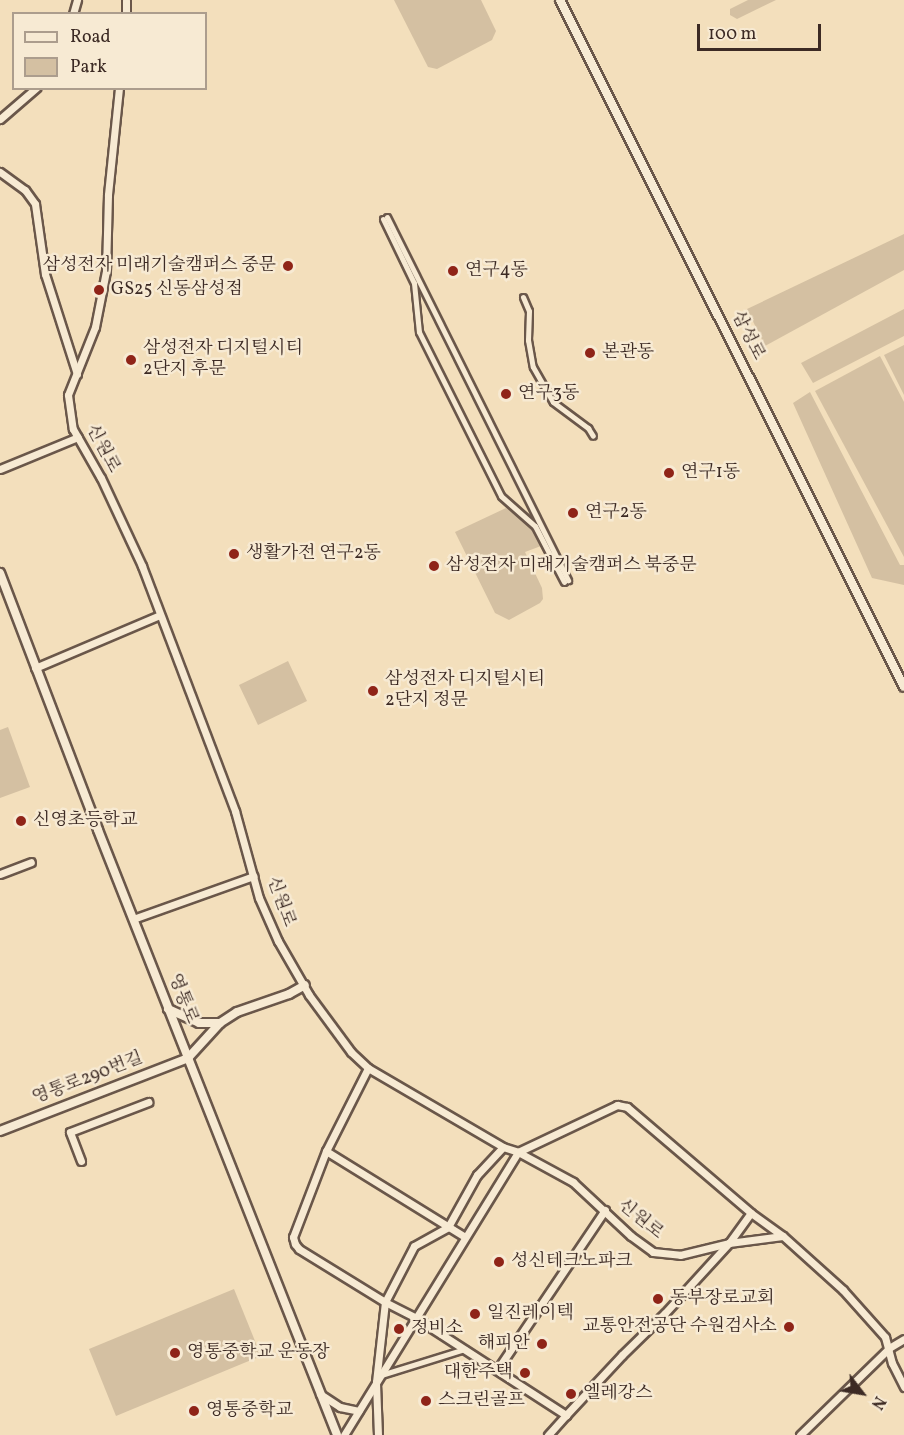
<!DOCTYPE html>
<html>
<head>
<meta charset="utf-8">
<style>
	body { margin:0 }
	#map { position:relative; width:904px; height:1435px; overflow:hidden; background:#f3dfbc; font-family:Vollkorn,"Noto Serif KR",serif }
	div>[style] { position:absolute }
	.green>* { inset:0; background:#d4c0a2 }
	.roads { filter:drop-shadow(2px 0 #6a574a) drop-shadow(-2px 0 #6a574a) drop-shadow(0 2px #6a574a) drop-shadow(0 -2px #6a574a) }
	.pedestrian>* { height:5px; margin:-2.5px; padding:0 2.5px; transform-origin:2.5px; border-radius:2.5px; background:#f7ead3 }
	.minor>* { height:7px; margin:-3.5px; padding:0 3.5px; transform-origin:3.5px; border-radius:3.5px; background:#f7ead3 }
	.tertiary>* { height:8px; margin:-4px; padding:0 4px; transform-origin:4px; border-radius:4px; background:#f7ead3 }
	.dots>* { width:16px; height:16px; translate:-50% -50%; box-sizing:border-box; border:3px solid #f7ead3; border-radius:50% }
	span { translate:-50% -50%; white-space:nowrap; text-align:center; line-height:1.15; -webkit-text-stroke:5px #f7ead3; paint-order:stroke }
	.poi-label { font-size:18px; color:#3c2a24 }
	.right { translate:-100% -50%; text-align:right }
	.left { translate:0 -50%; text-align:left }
	.street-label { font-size:18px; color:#3c2a24 }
	.legend { position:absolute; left:12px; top:12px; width:195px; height:78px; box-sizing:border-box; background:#f7ead3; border:2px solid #ac9d8d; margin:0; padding:8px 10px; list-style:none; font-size:18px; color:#3c2a24 }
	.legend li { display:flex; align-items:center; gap:12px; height:30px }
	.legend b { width:30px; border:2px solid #ac9d8d }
	.north { position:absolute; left:832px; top:1363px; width:60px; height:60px; -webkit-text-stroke:4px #f7ead3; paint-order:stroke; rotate:121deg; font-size:16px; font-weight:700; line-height:24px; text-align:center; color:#3c2a24 }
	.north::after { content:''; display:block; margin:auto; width:21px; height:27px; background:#3c2a24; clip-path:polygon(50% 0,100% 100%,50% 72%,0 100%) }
	.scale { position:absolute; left:697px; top:24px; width:124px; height:27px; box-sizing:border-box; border:3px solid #3c2a24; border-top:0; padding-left:8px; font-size:18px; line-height:21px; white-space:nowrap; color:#3c2a24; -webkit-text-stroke:4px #f7ead3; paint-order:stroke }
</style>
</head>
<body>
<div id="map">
	<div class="green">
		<div style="clip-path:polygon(394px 0,481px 0,496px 31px,492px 40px,437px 69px,428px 67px)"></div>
		<div style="clip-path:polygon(748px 0,776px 0,737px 19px,730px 15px,730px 9px)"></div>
		<div style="clip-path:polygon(904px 234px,904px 270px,765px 346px,747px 309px)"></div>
		<div style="clip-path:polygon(904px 309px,904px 336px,813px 383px,801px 363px)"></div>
		<div style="clip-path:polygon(904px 345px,904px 395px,884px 355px)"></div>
		<div style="clip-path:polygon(880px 356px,904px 402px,904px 557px,815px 391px)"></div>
		<div style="clip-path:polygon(810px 392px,900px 565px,904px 565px,904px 585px,872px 578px,793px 403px)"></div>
		<div style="clip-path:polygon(506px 508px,530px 526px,541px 546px,525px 552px,542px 588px,543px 599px,540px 603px,509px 620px,495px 613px,455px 532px)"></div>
		<div style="clip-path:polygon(288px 661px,307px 701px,258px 725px,239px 685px)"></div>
		<div style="clip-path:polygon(8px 727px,30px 787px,0 798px,0 730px)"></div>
		<div style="clip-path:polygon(234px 1289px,261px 1356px,116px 1416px,89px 1349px)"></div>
	</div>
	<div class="roads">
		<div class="pedestrian">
			<div style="left:387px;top:217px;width:406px;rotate:63.5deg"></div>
			<div style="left:383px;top:219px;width:71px;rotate:64.2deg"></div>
			<div style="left:414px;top:283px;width:49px;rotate:84.2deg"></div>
			<div style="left:419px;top:332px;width:183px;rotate:63.4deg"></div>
			<div style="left:501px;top:496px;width:45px;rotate:41.4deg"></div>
			<div style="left:535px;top:526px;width:63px;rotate:62.6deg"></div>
			<div style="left:523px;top:297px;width:15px;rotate:67deg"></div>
			<div style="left:529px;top:311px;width:29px;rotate:92deg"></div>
			<div style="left:528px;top:340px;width:27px;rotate:80deg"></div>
			<div style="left:533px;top:367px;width:40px;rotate:60.3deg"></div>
			<div style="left:553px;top:402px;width:44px;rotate:36.6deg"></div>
			<div style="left:588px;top:428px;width:9px;rotate:58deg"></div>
			<div style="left:381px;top:1375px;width:88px;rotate:-17.2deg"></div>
		</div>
		<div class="minor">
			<div style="left:73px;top:14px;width:15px;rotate:-74deg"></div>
			<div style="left:126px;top:14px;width:14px;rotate:-90deg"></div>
			<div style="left:119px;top:88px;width:108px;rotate:95.9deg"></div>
			<div style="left:108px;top:195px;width:76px;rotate:91.5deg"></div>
			<div style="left:106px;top:271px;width:57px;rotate:101.1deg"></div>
			<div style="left:95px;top:327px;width:73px;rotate:111.7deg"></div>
			<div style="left:68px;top:395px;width:34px;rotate:82deg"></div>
			<div style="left:73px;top:429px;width:56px;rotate:60.3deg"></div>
			<div style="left:101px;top:478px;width:97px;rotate:65deg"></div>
			<div style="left:142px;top:566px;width:262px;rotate:69.2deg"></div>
			<div style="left:235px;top:811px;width:90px;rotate:74.6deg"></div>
			<div style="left:259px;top:898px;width:47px;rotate:66.2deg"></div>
			<div style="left:278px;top:941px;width:62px;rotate:60.1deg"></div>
			<div style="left:309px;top:995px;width:71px;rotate:53.6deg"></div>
			<div style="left:351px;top:1052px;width:23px;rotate:43deg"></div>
			<div style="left:368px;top:1068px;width:156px;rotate:30.3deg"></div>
			<div style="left:503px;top:1147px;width:16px;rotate:18deg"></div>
			<div style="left:518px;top:1152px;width:63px;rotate:28.6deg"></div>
			<div style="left:573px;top:1182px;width:79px;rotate:43deg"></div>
			<div style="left:631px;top:1236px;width:27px;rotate:36deg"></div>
			<div style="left:653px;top:1252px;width:27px;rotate:6deg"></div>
			<div style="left:680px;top:1255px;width:50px;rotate:-13.8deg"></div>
			<div style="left:729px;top:1243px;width:54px;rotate:-7.4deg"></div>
			<div style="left:783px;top:1236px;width:81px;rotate:42deg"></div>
			<div style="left:843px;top:1290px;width:63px;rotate:48.2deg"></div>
			<div style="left:885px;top:1337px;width:27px;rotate:75deg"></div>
			<div style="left:892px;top:1363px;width:27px;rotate:63deg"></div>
			<div style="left:0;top:119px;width:48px;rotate:-40.7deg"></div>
			<div style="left:0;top:172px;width:31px;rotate:36deg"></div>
			<div style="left:25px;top:190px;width:17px;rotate:54deg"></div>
			<div style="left:35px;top:204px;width:71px;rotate:81.9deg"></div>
			<div style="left:45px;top:274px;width:105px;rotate:72.3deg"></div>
			<div style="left:0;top:469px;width:84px;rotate:-22.3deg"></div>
			<div style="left:35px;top:668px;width:136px;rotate:-23deg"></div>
			<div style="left:0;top:874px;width:33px;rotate:-21deg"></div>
			<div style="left:133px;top:919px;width:128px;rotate:-19.6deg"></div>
			<div style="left:368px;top:1068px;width:93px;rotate:116.8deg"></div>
			<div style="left:326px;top:1151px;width:92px;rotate:111deg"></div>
			<div style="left:293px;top:1237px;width:7px;rotate:74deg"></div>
			<div style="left:295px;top:1244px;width:6px;rotate:51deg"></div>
			<div style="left:299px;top:1249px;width:101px;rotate:31.6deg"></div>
			<div style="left:385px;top:1302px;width:35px;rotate:27deg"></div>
			<div style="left:416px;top:1318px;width:179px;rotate:32.9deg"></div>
			<div style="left:566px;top:1415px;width:27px;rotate:132deg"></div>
			<div style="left:326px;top:1151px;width:163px;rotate:31.7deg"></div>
			<div style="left:81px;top:1161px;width:31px;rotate:-111deg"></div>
			<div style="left:70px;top:1132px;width:84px;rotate:-21deg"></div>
			<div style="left:497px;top:1370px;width:193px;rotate:-56deg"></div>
			<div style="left:320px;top:1394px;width:24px;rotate:33deg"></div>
			<div style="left:340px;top:1407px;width:19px;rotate:12deg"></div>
			<div style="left:566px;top:1415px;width:82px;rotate:-47deg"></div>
			<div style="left:622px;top:1355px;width:60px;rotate:-44.3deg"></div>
			<div style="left:665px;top:1313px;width:95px;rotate:-47.6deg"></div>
			<div style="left:729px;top:1243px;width:37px;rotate:-54deg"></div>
			<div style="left:344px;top:1435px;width:332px;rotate:-58.4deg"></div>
			<div style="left:518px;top:1152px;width:110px;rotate:-25.4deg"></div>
			<div style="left:617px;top:1105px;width:10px;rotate:11deg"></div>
			<div style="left:627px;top:1107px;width:163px;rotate:40.5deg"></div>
			<div style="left:751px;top:1213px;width:39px;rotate:36deg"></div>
			<div style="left:378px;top:1435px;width:53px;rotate:-92.2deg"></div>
			<div style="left:376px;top:1382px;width:81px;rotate:-83.6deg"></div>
			<div style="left:385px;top:1302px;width:63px;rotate:-62.6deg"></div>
			<div style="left:414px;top:1246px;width:39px;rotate:-29deg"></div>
			<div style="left:448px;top:1227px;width:60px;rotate:-60.9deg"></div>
			<div style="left:477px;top:1175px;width:38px;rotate:-47deg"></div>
			<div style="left:800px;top:1435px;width:124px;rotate:-44.3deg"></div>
			<div style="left:889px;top:1348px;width:17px;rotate:-31deg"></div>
		</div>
		<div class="tertiary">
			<div style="left:560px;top:0;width:768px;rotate:63.4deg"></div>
			<div style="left:0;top:573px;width:275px;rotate:69.1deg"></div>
			<div style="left:98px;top:830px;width:650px;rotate:68.44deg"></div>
			<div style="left:168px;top:1009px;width:34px;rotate:24deg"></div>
			<div style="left:199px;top:1023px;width:21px"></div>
			<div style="left:0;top:1131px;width:202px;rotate:-21.2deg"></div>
			<div style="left:188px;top:1058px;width:47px;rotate:-47.6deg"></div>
			<div style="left:220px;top:1023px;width:20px;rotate:-33deg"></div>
			<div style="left:237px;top:1012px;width:55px;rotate:-19.1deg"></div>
			<div style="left:289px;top:994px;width:18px;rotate:-29deg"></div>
		</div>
	</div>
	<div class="dots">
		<div style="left:288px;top:266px;background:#8f2418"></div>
		<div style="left:453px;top:271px;background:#8f2418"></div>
		<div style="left:99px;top:290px;background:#8f2418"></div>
		<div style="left:590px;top:353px;background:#8f2418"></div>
		<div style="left:131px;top:360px;background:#8f2418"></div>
		<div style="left:506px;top:394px;background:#8f2418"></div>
		<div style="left:669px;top:473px;background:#8f2418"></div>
		<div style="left:573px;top:513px;background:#8f2418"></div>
		<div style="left:234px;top:554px;background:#8f2418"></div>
		<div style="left:434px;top:566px;background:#8f2418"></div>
		<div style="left:373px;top:691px;background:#8f2418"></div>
		<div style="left:21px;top:821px;background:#8f2418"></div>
		<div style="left:499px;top:1262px;background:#8f2418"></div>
		<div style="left:658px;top:1299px;background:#8f2418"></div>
		<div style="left:475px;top:1314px;background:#8f2418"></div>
		<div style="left:789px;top:1327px;background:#8f2418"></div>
		<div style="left:399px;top:1329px;background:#8f2418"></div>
		<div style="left:542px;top:1344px;background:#8f2418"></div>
		<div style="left:175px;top:1353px;background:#8f2418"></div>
		<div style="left:525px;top:1373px;background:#8f2418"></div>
		<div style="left:571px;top:1394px;background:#8f2418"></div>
		<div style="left:426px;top:1401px;background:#8f2418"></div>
		<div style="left:194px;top:1411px;background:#8f2418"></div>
	</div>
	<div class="poi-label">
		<span class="right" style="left:276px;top:266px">삼성전자 미래기술캠퍼스 중문</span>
		<span class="left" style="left:465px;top:271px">연구4동</span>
		<span class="left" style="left:111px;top:290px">GS25 신동삼성점</span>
		<span class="left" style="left:143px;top:360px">삼성전자 디지털시티<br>2단지 후문</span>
		<span class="left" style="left:602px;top:353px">본관동</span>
		<span class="left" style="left:518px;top:394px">연구3동</span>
		<span class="left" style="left:681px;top:473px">연구1동</span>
		<span class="left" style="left:585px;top:513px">연구2동</span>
		<span class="left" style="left:246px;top:554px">생활가전 연구2동</span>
		<span class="left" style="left:446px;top:566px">삼성전자 미래기술캠퍼스 북중문</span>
		<span class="left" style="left:385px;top:691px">삼성전자 디지털시티<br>2단지 정문</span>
		<span class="left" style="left:33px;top:821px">신영초등학교</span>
		<span class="left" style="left:511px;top:1262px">성신테크노파크</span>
		<span class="left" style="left:670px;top:1299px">동부장로교회</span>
		<span class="left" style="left:487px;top:1314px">일진레이텍</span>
		<span class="right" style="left:777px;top:1327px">교통안전공단 수원검사소</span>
		<span class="left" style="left:411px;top:1329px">정비소</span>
		<span class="right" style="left:530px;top:1344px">해피안</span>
		<span class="left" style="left:187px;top:1353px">영통중학교 운동장</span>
		<span class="right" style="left:513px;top:1373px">대한주택</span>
		<span class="left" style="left:583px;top:1394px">엘레강스</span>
		<span class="left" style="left:438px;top:1401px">스크린골프</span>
		<span class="left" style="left:206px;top:1411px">영통중학교</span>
	</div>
	<div class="street-label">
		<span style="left:747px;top:336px;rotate:63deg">삼성로</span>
		<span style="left:102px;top:449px;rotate:62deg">신원로</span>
		<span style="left:280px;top:902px;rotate:70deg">신원로</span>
		<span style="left:182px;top:999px;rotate:68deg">영통로</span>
		<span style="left:88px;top:1079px;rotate:-21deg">영통로290번길</span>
		<span style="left:640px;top:1220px;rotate:39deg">신원로</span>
	</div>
	<ul class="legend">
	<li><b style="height:8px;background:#f7ead3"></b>Road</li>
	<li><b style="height:16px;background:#d4c0a2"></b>Park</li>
	</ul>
	<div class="north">N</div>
	<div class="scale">100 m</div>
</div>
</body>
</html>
